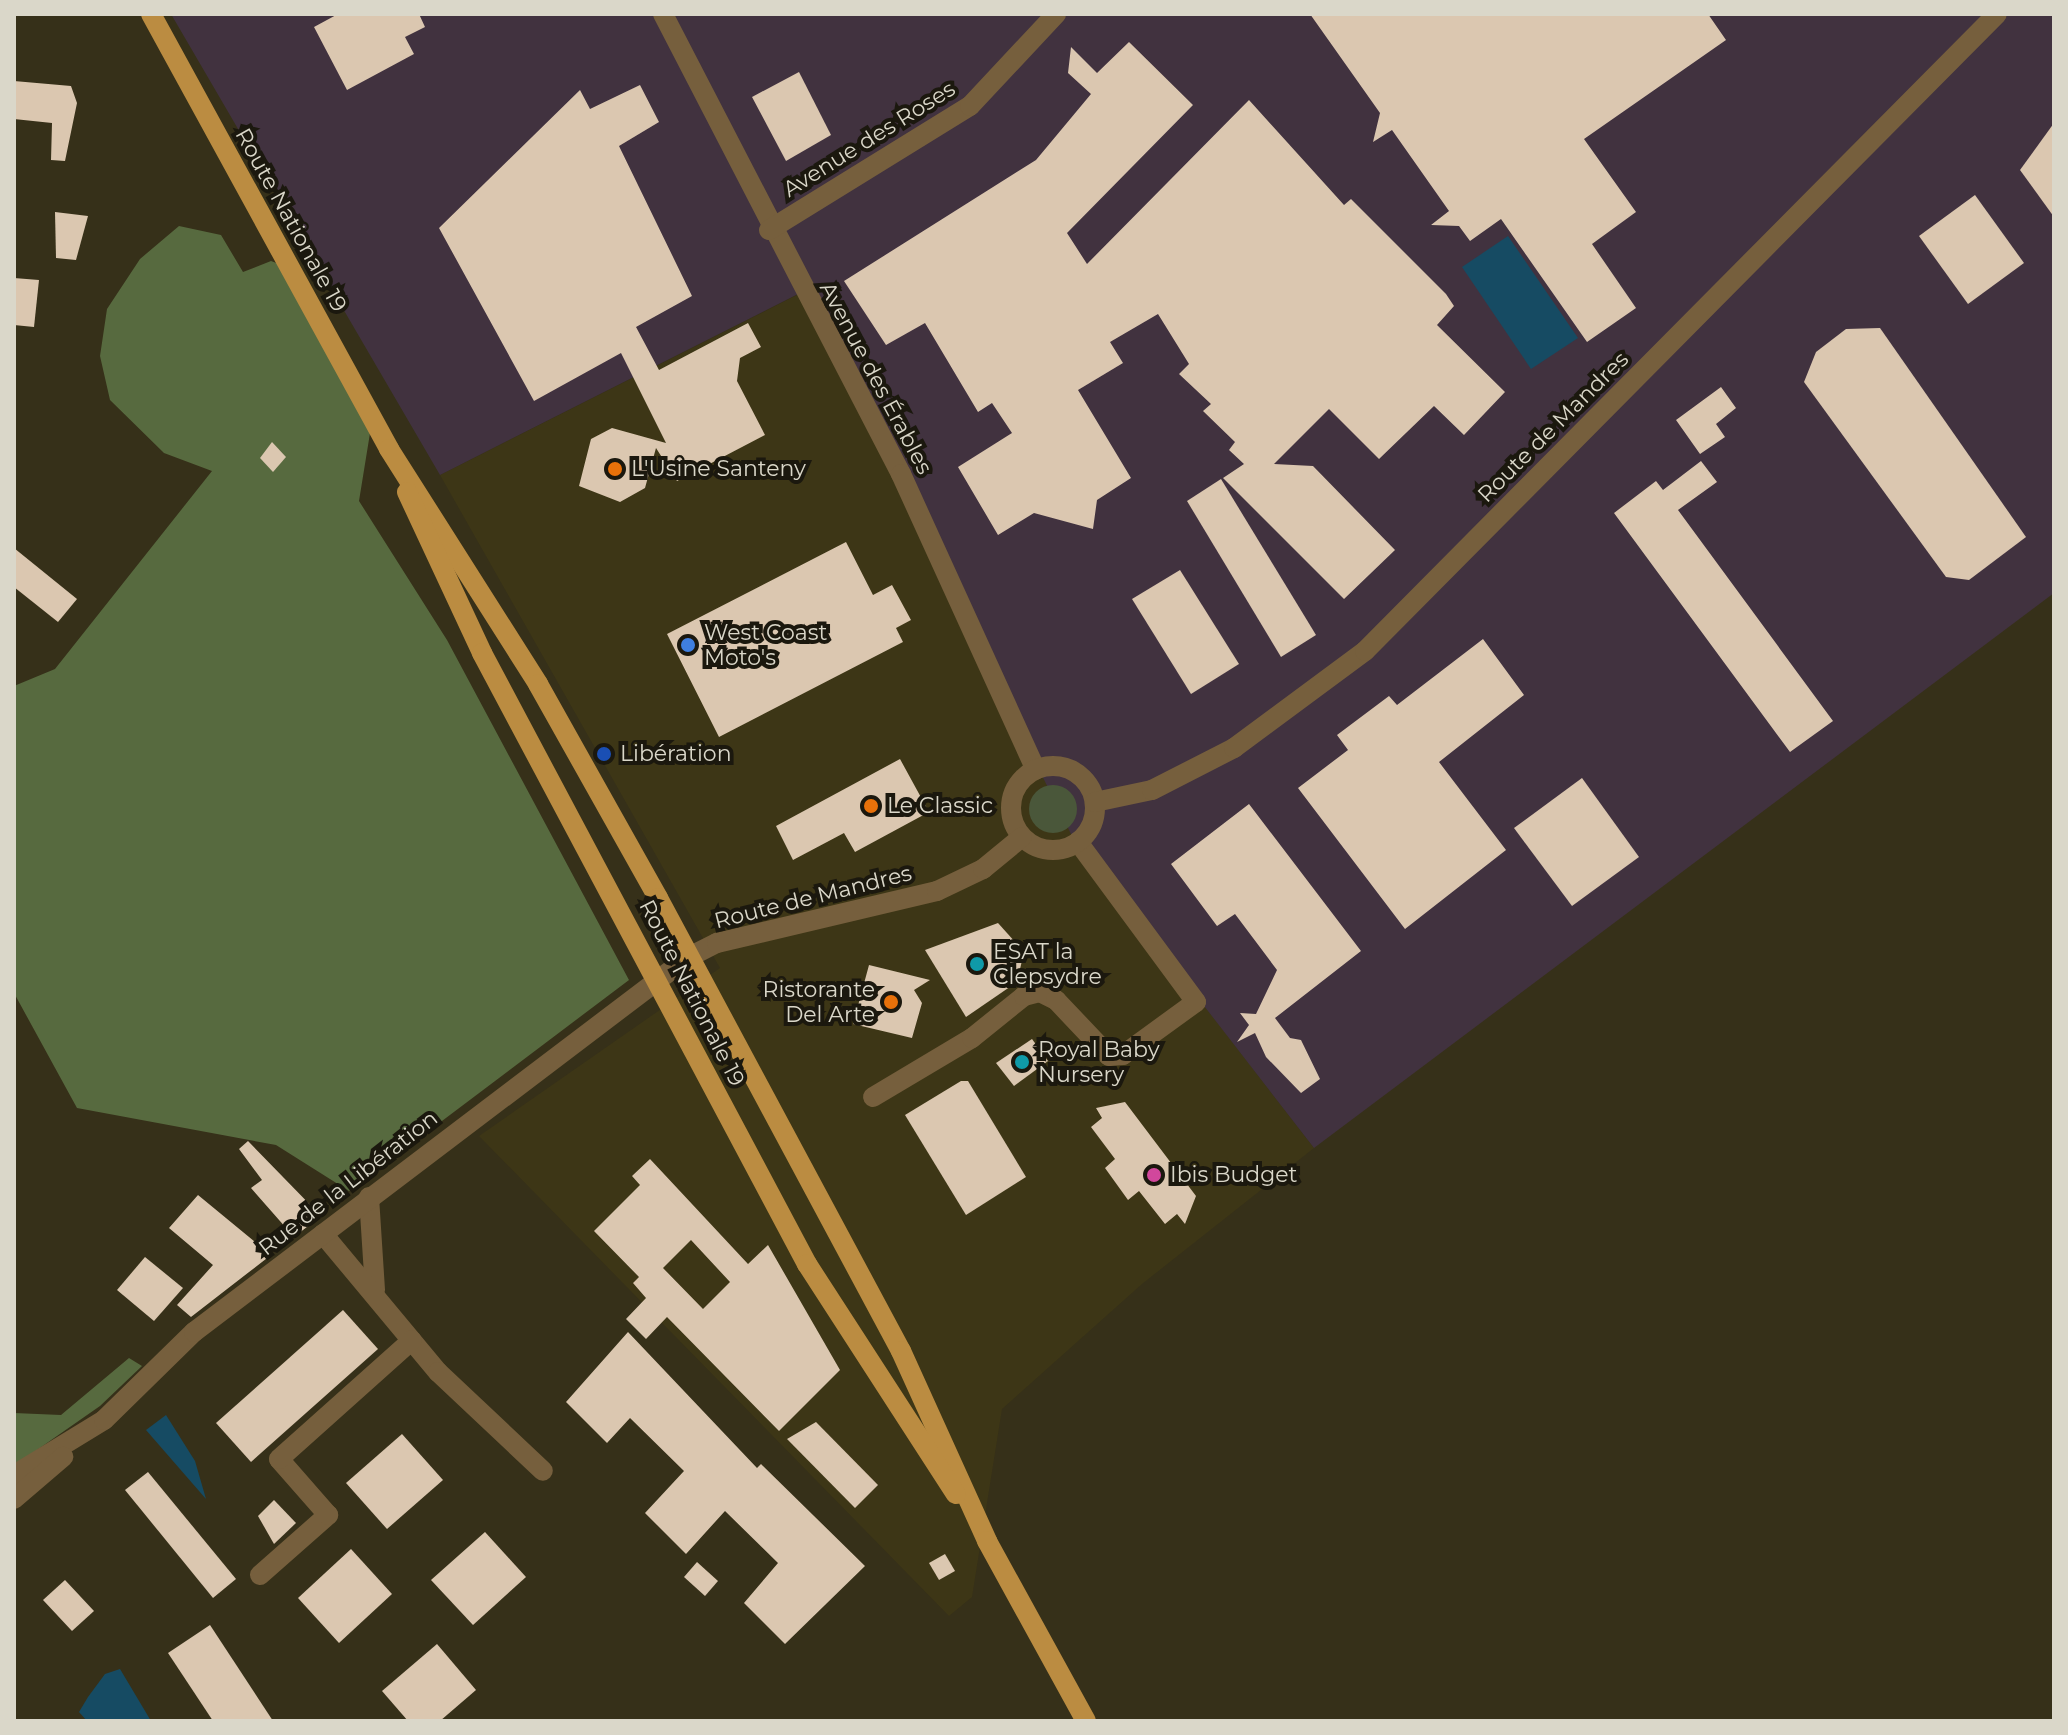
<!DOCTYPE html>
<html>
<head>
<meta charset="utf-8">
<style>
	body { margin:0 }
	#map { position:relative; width:2068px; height:1735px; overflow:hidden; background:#363019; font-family:Montserrat,sans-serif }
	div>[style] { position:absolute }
	.built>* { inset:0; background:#3d3616 }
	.industrial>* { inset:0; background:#41323f }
	.green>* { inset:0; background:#4a573a }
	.round { border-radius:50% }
	.forest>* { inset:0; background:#576a3f }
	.water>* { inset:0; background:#164b63 }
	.building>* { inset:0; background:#dbc7b0 }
	.minor>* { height:20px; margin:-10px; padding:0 10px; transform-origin:10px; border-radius:10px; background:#765f3d }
	.tertiary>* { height:20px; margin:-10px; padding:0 10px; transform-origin:10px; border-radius:10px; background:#765f3d }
	.tertiary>.ring { margin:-10px; padding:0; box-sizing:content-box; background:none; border:20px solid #765f3d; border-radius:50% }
	.primary>* { height:20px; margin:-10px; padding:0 10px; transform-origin:10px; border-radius:10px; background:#bb8c41 }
	.dots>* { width:22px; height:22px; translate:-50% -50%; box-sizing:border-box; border:4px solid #1b180e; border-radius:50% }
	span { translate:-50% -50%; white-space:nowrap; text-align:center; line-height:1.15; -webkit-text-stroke:8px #1b180e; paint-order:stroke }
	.street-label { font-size:22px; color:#dad7c9 }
	.poi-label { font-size:22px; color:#dad7c9 }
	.left { translate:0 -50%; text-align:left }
	.right { translate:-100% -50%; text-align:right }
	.frame { position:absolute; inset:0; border:16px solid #dad7c9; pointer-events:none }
</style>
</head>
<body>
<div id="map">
	<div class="built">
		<div style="clip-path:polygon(803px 292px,1078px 842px,1314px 1148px,1142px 1284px,1002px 1409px,972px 1597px,949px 1616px,479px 1136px,720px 968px,440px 475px)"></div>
	</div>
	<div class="industrial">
		<div style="clip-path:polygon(171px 14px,2054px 14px,2054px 593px,1314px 1148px,1071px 834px,802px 292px,440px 475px)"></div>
	</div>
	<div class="green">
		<div class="round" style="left:1029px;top:785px;width:48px;height:48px"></div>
	</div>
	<div class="forest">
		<div style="clip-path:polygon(179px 226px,221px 235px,243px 272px,271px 261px,292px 269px,371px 427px,359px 501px,447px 640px,629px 980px,349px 1191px,276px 1145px,77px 1108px,14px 993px,14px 686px,55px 669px,212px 471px,164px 453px,110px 400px,100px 356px,107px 309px,140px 259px)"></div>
		<div style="clip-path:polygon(129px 1358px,142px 1366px,100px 1406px,14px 1466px,14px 1413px,61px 1415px)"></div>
	</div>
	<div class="water">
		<div style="clip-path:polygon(1508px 236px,1578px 338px,1531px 369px,1462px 267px)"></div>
		<div style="clip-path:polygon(166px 1415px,195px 1461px,206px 1499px,146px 1430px)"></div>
		<div style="clip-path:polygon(120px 1669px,151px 1721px,87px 1721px,79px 1712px,88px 1697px,105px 1674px)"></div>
	</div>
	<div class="building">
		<div style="clip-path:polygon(338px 14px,419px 14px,425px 27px,405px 37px,414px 54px,347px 90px,314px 27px)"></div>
		<div style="clip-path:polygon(1310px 14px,1708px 14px,1726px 40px,1584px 139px,1636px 212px,1592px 244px,1636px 308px,1587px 342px,1501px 219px,1470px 241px,1459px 226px,1431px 225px,1449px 211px,1392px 130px,1373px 142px,1380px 113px)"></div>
		<div style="clip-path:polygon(1129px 42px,1193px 105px,1067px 233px,1087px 264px,1249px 100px,1344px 205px,1351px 199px,1446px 294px,1454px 306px,1437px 325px,1505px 392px,1464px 435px,1434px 406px,1379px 459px,1329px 409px,1274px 464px,1313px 466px,1395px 550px,1344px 599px,1223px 478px,1244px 464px,1229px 450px,1235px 442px,1203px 411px,1211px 404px,1179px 374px,1189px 364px,1158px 314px,1110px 342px,1123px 363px,1078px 390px,1131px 478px,1097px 500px,1093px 529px,1034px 513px,998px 535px,958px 467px,1012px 433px,992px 403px,978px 412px,925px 323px,886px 345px,844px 281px,1036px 160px,1091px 94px,1068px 73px,1071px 47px,1097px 73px)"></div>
		<div style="clip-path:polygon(799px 72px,831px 135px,786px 161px,752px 97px)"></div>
		<div style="clip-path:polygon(14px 81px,71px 86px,77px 103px,65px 161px,51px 160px,52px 123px,14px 119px)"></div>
		<div style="clip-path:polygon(640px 85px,659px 122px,619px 146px,692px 296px,636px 327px,659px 370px,748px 323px,761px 347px,740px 358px,737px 381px,765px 435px,677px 481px,656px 448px,645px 488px,620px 502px,579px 486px,591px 439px,612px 428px,666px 443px,621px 353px,534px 401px,439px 228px,580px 90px,590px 109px)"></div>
		<div style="clip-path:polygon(2054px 123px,2054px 217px,2020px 170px)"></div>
		<div style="clip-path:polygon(1975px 195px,2024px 263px,1968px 304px,1919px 236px)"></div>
		<div style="clip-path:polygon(55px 212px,88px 216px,76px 260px,56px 258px)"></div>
		<div style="clip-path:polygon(14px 278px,39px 280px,34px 327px,14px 325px)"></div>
		<div style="clip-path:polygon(1880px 328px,2026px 537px,1969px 580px,1946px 577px,1804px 382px,1816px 352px,1846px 329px)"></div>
		<div style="clip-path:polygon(1721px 387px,1736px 408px,1716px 424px,1725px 437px,1700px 454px,1676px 420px)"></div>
		<div style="clip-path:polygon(272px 442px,286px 457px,273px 472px,260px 458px)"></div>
		<div style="clip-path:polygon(1701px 461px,1717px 482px,1678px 510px,1833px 721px,1790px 752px,1614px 513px,1656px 481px,1663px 490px)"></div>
		<div style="clip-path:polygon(1221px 479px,1316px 635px,1281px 657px,1187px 501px)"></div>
		<div style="clip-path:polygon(846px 542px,873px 595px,892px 585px,911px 620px,896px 628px,903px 642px,719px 737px,667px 634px)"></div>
		<div style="clip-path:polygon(14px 548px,77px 599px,58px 622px,14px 587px)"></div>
		<div style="clip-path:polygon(1180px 570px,1239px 664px,1191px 694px,1132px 599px)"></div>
		<div style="clip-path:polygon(1483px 639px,1524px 695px,1439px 762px,1506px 850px,1405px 929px,1298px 788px,1348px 750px,1337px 735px,1389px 696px,1397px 705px)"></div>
		<div style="clip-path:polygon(900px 759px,929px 812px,855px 852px,844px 833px,793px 860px,776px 826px)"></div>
		<div style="clip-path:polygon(1582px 778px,1639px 857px,1572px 906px,1514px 828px)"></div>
		<div style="clip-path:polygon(1249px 804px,1361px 951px,1275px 1018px,1290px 1038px,1301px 1040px,1320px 1079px,1301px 1093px,1266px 1057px,1255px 1033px,1237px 1042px,1249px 1025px,1240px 1013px,1256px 1014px,1277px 970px,1235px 914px,1217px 926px,1171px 864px)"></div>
		<div style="clip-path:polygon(998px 923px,1024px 952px,1017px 982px,966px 1017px,925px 950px)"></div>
		<div style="clip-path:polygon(869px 965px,930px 980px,914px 990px,922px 1003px,912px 1038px,853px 1024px)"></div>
		<div style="clip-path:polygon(1032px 1039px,1048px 1061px,1014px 1086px,996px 1063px)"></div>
		<div style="clip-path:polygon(961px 1081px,968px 1081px,1026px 1177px,966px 1215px,905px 1115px)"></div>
		<div style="clip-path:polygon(1125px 1102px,1196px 1196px,1185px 1224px,1177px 1214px,1165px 1224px,1139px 1191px,1128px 1200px,1105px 1168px,1115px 1159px,1091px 1127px,1102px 1118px,1096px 1108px)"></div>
		<div style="clip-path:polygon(248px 1141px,321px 1216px,294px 1237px,251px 1188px,262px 1180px,239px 1149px)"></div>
		<div style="clip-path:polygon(evenodd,650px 1159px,748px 1264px,768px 1245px,840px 1370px,779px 1431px,667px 1317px,646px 1339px,626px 1319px,646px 1298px,633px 1283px,639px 1277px,594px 1231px,640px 1185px,632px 1176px,650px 1159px,691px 1240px,730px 1282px,703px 1309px,663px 1268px,691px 1240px)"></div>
		<div style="clip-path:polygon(198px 1195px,271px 1255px,191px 1317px,177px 1305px,213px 1265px,169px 1228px)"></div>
		<div style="clip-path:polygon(145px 1257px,183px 1288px,154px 1321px,117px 1290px)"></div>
		<div style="clip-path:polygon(343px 1310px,378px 1349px,251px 1462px,216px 1423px)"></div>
		<div style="clip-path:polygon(628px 1332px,757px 1468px,761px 1464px,865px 1566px,785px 1644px,744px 1603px,778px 1563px,725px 1511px,686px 1554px,645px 1513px,684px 1471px,630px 1418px,607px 1443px,566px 1402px)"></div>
		<div style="clip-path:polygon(816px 1422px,878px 1485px,855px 1508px,787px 1439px)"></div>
		<div style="clip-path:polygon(402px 1434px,443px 1480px,387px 1529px,346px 1483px)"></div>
		<div style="clip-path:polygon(148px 1472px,236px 1579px,213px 1598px,125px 1490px)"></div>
		<div style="clip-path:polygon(274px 1500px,296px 1523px,274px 1544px,258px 1516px)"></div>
		<div style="clip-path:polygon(485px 1532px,526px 1577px,473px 1625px,431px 1580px)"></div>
		<div style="clip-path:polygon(351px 1549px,392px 1594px,339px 1643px,298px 1598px)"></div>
		<div style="clip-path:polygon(945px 1554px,955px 1571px,939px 1580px,929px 1563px)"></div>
		<div style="clip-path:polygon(697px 1562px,718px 1581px,705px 1596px,684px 1577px)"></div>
		<div style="clip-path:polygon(65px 1580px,94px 1611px,72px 1631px,43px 1600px)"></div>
		<div style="clip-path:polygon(210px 1625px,273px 1721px,213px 1721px,168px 1653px)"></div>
		<div style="clip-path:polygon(437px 1644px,476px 1690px,440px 1721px,408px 1721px,382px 1691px)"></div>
	</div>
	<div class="minor">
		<div style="left:663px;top:14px;width:518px;rotate:62.64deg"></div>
		<div style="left:901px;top:474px;width:325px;rotate:65.5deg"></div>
		<div style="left:769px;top:230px;width:236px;rotate:-31.7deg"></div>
		<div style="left:970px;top:106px;width:126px;rotate:-46.9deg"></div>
		<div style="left:873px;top:1097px;width:115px;rotate:-30.8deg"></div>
		<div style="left:972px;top:1038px;width:67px;rotate:-38.9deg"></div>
		<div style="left:1024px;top:996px;width:16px;rotate:-14deg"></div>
		<div style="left:1040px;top:992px;width:18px;rotate:27deg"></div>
		<div style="left:1056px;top:1000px;width:77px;rotate:46.6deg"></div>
		<div style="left:1109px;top:1056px;width:14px;rotate:-4deg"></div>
		<div style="left:1123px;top:1055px;width:90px;rotate:-36deg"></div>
		<div style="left:1196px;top:1002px;width:199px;rotate:-126.4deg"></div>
		<div style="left:369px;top:1197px;width:93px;rotate:86.3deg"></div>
		<div style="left:323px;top:1234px;width:180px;rotate:50.2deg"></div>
		<div style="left:438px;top:1372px;width:144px;rotate:43.3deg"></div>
		<div style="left:260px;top:1575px;width:91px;rotate:-41.4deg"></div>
		<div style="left:328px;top:1515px;width:74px;rotate:-131.2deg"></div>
		<div style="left:279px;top:1459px;width:178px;rotate:-41.8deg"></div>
	</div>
	<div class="tertiary">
		<div class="ring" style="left:1011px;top:766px;width:64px;height:64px"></div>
		<div style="left:1095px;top:802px;width:58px;rotate:-11.9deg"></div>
		<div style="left:1152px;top:790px;width:92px;rotate:-27.1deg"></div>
		<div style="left:1234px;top:748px;width:163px;rotate:-36.5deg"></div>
		<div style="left:1365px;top:651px;width:897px;rotate:-45.23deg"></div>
		<div style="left:14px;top:1475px;width:105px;rotate:-31.4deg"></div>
		<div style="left:104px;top:1420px;width:126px;rotate:-44.4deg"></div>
		<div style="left:194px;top:1332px;width:619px;rotate:-37.18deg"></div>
		<div style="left:687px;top:958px;width:34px;rotate:-27deg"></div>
		<div style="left:717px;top:943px;width:226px;rotate:-13.3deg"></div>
		<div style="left:937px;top:891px;width:51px;rotate:-25.6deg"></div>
		<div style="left:983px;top:869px;width:50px;rotate:-39.4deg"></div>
		<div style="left:14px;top:1499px;width:65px;rotate:-40.6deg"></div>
	</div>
	<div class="primary">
		<div style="left:151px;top:14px;width:496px;rotate:61.3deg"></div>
		<div style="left:389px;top:449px;width:278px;rotate:57.6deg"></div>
		<div style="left:538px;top:684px;width:245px;rotate:60.7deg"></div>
		<div style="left:658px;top:898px;width:514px;rotate:61.79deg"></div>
		<div style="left:901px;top:1351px;width:209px;rotate:65.6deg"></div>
		<div style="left:987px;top:1541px;width:205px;rotate:61.2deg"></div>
		<div style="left:407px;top:492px;width:178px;rotate:65deg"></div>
		<div style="left:482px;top:653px;width:692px;rotate:61.99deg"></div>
		<div style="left:807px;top:1264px;width:274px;rotate:57.1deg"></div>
	</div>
	<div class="dots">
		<div style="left:615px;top:469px;background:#e8710a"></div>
		<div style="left:688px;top:645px;background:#3f7fe0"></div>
		<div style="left:604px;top:754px;background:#1a4fb4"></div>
		<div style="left:871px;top:806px;background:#e8710a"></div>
		<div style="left:977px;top:964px;background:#0f9aa8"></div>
		<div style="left:891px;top:1002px;background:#e8710a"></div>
		<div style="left:1022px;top:1062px;background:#0f9aa8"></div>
		<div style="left:1154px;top:1175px;background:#d1479c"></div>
	</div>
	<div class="street-label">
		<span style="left:869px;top:139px;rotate:-32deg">Avenue des Roses</span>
		<span style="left:291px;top:220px;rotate:61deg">Route Nationale 19</span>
		<span style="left:876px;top:378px;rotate:62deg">Avenue des Érables</span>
		<span style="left:1553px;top:427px;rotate:-45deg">Route de Mandres</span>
		<span style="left:813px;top:897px;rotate:-14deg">Route de Mandres</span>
		<span style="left:692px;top:993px;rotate:63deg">Route Nationale 19</span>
		<span style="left:348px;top:1183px;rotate:-38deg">Rue de la Libération</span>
	</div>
	<div class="poi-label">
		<span class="left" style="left:631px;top:469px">L'Usine Santeny</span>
		<span class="left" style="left:704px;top:645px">West Coast<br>Moto's</span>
		<span class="left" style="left:620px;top:754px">Libération</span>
		<span class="left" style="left:887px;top:806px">Le Classic</span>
		<span class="left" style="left:993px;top:964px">ESAT la<br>Clepsydre</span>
		<span class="right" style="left:875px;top:1002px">Ristorante<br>Del Arte</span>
		<span class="left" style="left:1038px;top:1062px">Royal Baby<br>Nursery</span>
		<span class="left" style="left:1170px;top:1175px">Ibis Budget</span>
	</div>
	<div class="frame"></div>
</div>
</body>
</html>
